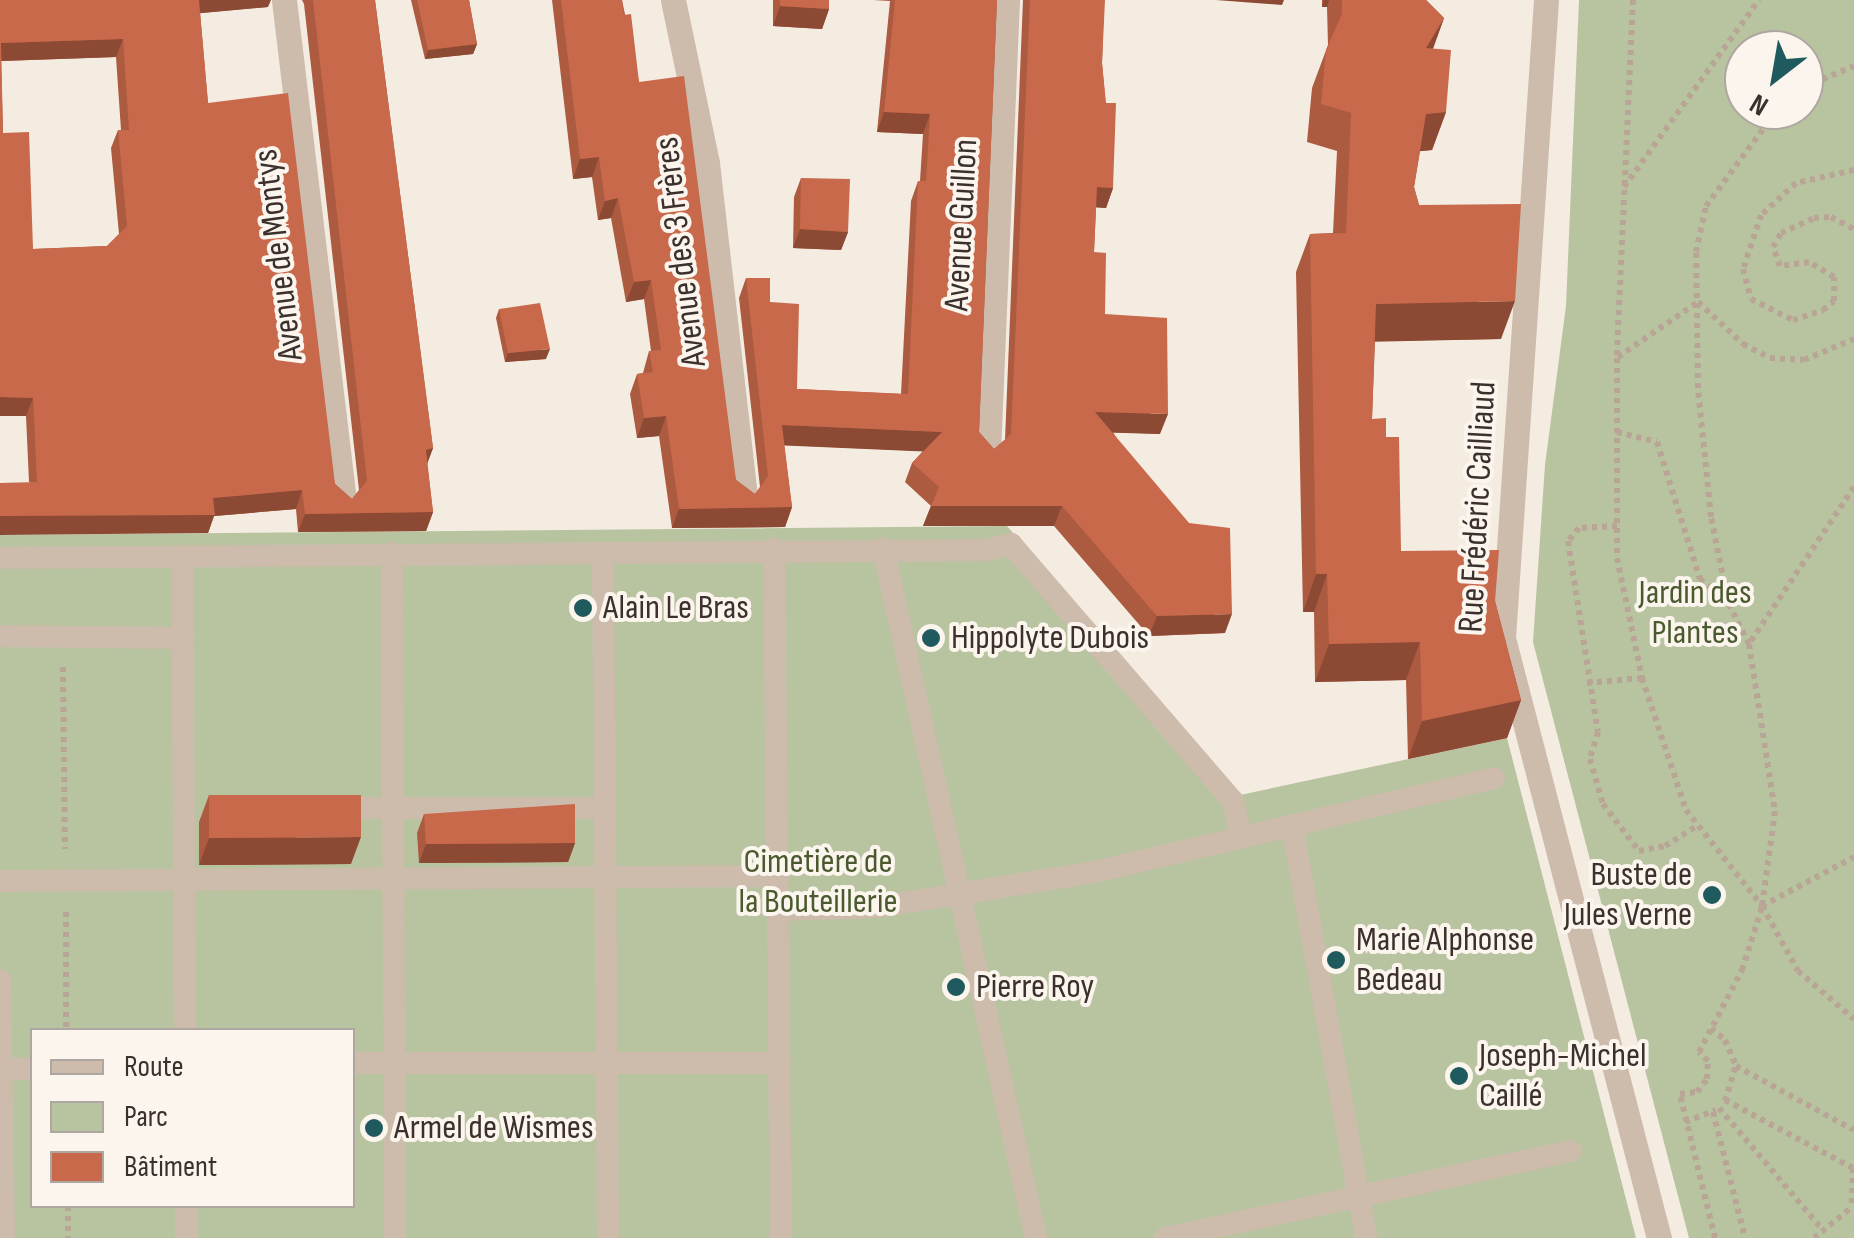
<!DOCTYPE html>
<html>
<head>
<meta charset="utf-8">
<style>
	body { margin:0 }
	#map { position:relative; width:1854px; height:1238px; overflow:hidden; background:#f4ebe1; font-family:"Sofia Sans Condensed",sans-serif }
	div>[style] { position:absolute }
	.green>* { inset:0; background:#b8c4a0 }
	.path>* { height:6px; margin-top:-3px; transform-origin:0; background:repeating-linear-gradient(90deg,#b9a596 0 5px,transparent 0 10px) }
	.service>* { height:22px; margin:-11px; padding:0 11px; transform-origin:11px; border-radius:11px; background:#cdbbac }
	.minor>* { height:25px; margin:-12.5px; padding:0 12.5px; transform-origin:12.5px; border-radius:12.5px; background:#cdbbac }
	.wall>* { inset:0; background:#ac5a40 }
	.shaded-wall>* { inset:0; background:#8c4a34 }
	.building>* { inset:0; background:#c8694b }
	.dots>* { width:28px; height:28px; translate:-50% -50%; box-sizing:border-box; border:5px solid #fbf5ee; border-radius:50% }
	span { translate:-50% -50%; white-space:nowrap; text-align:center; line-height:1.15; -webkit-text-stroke:8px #fbf5ee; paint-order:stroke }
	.street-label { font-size:35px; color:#3b302b }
	.park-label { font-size:35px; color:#4a5a2e }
	.poi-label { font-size:35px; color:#3b302b }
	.left { translate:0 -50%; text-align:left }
	.right { translate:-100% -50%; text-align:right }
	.legend { position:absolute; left:30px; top:1028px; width:325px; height:180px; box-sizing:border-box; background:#fbf5ee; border:2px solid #aea6a0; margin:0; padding:12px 18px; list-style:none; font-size:30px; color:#3b302b }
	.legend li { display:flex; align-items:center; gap:20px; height:50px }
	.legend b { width:50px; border:2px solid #aea6a0 }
	.north { position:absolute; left:1724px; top:30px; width:100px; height:100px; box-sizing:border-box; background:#fbf5ee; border:2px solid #aea6a0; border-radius:50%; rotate:211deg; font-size:28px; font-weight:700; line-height:40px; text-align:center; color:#3b302b }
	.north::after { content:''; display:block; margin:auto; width:35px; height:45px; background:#1f5a5e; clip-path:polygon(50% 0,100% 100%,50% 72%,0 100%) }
</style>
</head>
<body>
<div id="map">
	<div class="green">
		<div style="clip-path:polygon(evenodd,1579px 0,1854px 0,1854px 1238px,1689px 1238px,1533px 642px,1545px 465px,1566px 306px,1579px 0,1744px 50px,1804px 50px,1804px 110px,1744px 110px,1744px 50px)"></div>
		<div style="clip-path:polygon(evenodd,1007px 526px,1240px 795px,1507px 738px,1636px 1238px,0 1238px,0 535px,1007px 526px,32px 1030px,352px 1030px,352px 1206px,32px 1206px,32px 1030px)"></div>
	</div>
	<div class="path">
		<div style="left:1633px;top:0;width:358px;rotate:92.6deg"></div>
		<div style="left:1617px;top:358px;width:200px;rotate:90deg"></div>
		<div style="left:1617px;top:558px;width:123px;rotate:78.2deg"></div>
		<div style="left:1642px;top:678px;width:139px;rotate:71.6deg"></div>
		<div style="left:1686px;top:810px;width:122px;rotate:51.6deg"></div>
		<div style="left:1762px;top:906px;width:74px;rotate:61deg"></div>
		<div style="left:1798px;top:971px;width:74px;rotate:40.6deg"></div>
		<div style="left:1804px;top:87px;width:54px;rotate:-22.8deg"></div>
		<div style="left:1854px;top:170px;width:59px;rotate:167.4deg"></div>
		<div style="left:1796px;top:183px;width:47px;rotate:137.6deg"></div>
		<div style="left:1761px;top:215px;width:57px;rotate:108.4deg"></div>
		<div style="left:1743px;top:269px;width:31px;rotate:75deg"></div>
		<div style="left:1751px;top:299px;width:47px;rotate:26.6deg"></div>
		<div style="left:1793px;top:320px;width:32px;rotate:-18deg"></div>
		<div style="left:1823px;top:310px;width:14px;rotate:-39deg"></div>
		<div style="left:1834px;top:301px;width:24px;rotate:-90deg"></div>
		<div style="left:1834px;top:277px;width:29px;rotate:-149deg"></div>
		<div style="left:1809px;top:262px;width:29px;rotate:172deg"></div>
		<div style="left:1780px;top:266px;width:20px;rotate:-110deg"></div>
		<div style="left:1773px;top:247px;width:16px;rotate:-60deg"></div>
		<div style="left:1781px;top:233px;width:36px;rotate:-24deg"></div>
		<div style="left:1814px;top:218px;width:17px;rotate:-3deg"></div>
		<div style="left:1831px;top:217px;width:26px;rotate:28deg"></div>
		<div style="left:1624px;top:187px;width:231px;rotate:-54.2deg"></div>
		<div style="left:1618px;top:357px;width:97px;rotate:-34.5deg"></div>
		<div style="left:1698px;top:302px;width:62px;rotate:43deg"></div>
		<div style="left:1743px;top:344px;width:30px;rotate:27deg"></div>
		<div style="left:1770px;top:358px;width:34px;rotate:3deg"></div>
		<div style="left:1804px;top:360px;width:54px;rotate:-22.8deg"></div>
		<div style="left:1617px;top:432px;width:41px;rotate:14deg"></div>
		<div style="left:1657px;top:442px;width:144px;rotate:72.6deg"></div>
		<div style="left:1700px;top:579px;width:35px;rotate:39deg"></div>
		<div style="left:1854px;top:487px;width:189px;rotate:123.8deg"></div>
		<div style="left:1749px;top:644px;width:169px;rotate:81.2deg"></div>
		<div style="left:1775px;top:811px;width:96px;rotate:97.8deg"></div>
		<div style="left:1762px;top:906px;width:104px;rotate:-28deg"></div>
		<div style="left:1617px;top:526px;width:38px;rotate:177deg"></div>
		<div style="left:1579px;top:528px;width:17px;rotate:130deg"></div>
		<div style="left:1568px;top:541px;width:193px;rotate:81.1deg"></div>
		<div style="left:1598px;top:732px;width:28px;rotate:107deg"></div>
		<div style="left:1590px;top:759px;width:47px;rotate:73.9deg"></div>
		<div style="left:1603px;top:804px;width:59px;rotate:52.5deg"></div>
		<div style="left:1639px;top:851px;width:26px;rotate:-11deg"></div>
		<div style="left:1665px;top:846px;width:40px;rotate:-32deg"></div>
		<div style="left:1749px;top:644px;width:47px;rotate:-116.6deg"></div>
		<div style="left:1728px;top:602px;width:87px;rotate:-101.3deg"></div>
		<div style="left:1711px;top:517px;width:130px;rotate:-95.8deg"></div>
		<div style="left:1698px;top:388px;width:136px;rotate:-90.8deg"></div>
		<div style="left:1696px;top:252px;width:47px;rotate:-77.7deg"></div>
		<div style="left:1706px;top:206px;width:119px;rotate:-53.5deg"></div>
		<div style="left:63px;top:667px;width:182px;rotate:89.4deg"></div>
		<div style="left:1587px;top:683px;width:55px;rotate:-5.2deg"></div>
		<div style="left:66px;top:912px;width:118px;rotate:90deg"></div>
		<div style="left:1711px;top:1028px;width:18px;rotate:41deg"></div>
		<div style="left:1725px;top:1040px;width:28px;rotate:67deg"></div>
		<div style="left:1736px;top:1066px;width:134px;rotate:28.5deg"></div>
		<div style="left:1725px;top:1100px;width:145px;rotate:28deg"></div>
		<div style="left:1853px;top:1168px;width:38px;rotate:92deg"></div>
		<div style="left:1725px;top:1101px;width:37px;rotate:-73deg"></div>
		<div style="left:1719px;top:1108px;width:160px;rotate:49.6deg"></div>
		<div style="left:1713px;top:1112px;width:130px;rotate:75.7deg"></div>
		<div style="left:1685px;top:1122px;width:33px;rotate:-21deg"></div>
		<div style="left:68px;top:1206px;width:32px;rotate:90deg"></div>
		<div style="left:1715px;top:1238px;width:148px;rotate:-103.7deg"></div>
		<div style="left:1680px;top:1094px;width:17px;rotate:-7deg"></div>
		<div style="left:1697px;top:1092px;width:16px;rotate:-52deg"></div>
		<div style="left:1707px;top:1079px;width:18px;rotate:-87deg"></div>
		<div style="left:1708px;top:1061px;width:13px;rotate:-135deg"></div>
		<div style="left:1699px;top:1052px;width:93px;rotate:-62.3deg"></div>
		<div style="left:1742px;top:970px;width:66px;rotate:-72.4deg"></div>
		<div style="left:1814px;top:1238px;width:49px;rotate:-39.2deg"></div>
	</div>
	<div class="service">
		<div style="left:883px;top:548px;width:707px;rotate:77.5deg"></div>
		<div style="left:774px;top:549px;width:689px;rotate:89.42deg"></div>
		<div style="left:392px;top:553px;width:685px;rotate:89.75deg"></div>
		<div style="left:603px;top:554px;width:684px;rotate:89.58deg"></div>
		<div style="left:182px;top:556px;width:474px;rotate:89.6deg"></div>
		<div style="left:0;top:558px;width:987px;rotate:-0.46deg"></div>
		<div style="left:987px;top:550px;width:25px;rotate:-14deg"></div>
		<div style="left:1011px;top:544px;width:340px;rotate:49.2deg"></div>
		<div style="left:1233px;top:801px;width:36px;rotate:77deg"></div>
		<div style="left:0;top:636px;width:183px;rotate:0.6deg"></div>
		<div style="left:333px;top:808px;width:272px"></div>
		<div style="left:1292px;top:825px;width:420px;rotate:79.8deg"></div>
		<div style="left:0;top:881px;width:778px;rotate:-0.37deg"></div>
		<div style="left:779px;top:910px;width:99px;rotate:-1.7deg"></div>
		<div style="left:878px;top:907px;width:219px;rotate:-9.2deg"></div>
		<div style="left:1094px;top:872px;width:411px;rotate:-13.2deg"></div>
		<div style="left:0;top:980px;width:258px;rotate:89.1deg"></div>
		<div style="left:352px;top:1063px;width:428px"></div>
		<div style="left:0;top:1069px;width:32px"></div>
		<div style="left:186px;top:1206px;width:32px;rotate:90deg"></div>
		<div style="left:1165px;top:1238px;width:415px;rotate:-12.1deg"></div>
	</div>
	<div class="minor">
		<div style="left:284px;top:0;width:505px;rotate:83.17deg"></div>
		<div style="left:673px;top:0;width:167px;rotate:78.2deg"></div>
		<div style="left:707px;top:163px;width:337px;rotate:83.5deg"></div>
		<div style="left:1546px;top:0;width:639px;rotate:93.86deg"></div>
		<div style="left:1503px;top:638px;width:620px;rotate:75.43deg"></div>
		<div style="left:988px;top:453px;width:453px;rotate:-87.6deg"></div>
	</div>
	<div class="wall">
		<div style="clip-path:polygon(evenodd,0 0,268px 7px,200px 13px,208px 103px,335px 484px,352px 499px,359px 490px,304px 4px,302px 0,375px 0,433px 448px,427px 463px,433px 512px,426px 531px,298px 532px,296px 509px,214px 516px,208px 533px,29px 482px,26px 416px,0 416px,0 0,116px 57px,121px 130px,118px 130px,111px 148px,119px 234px,107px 246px,33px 249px,3px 133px,1px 61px,116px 57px)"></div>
		<div style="clip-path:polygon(411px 0,469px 0,477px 44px,473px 54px,425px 59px)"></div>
		<div style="clip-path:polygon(552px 0,622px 0,639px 82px,736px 480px,755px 494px,760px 487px,739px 298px,746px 278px,770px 302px,797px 389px,901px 394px,911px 201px,918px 181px,920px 181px,923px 134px,877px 132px,890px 1px,873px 0,997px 0,979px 432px,994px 449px,1005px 440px,1023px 0,1104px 0,1102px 63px,1113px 188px,1106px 208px,1096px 207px,1094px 252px,1105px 314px,1160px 434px,1113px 432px,1225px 633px,1149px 636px,1054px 526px,923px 526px,931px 506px,905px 482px,912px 463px,923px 451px,784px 445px,792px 507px,785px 527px,672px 528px,659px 436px,637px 438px,630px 394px,637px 374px,643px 373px,649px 351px,651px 351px,644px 299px,626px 302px,611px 218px,598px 220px,592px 177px,573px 179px)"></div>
		<div style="clip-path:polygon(773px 0,829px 0,829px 9px,822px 29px,773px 26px)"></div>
		<div style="clip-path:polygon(1322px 0,1426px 0,1444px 18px,1433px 49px,1446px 112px,1432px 150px,1420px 151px,1414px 187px,1419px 205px,1501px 339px,1375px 341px,1372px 419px,1386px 437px,1401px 551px,1495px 601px,1521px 700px,1507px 738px,1408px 759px,1406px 680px,1315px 682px,1314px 612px,1303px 612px,1296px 272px,1310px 234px,1333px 233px,1337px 151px,1307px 142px,1312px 88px,1328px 45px,1327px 7px,1322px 7px)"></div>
		<div style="clip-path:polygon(801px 178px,848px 232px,841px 250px,793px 248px,794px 197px)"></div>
		<div style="clip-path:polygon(499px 309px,546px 359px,505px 362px,496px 318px)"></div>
		<div style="clip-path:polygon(209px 795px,351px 864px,199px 865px,199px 822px)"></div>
		<div style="clip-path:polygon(424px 814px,575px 843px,568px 862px,419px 863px,417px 833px)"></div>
	</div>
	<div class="shaded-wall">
		<div style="clip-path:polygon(197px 0,271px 0,268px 7px,192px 14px)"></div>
		<div style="clip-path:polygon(1216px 0,1284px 0,1282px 5px)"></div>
		<div style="clip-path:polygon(1324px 0,1329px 0,1327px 7px,1322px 7px)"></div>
		<div style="clip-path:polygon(780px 6px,829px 9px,822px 29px,773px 26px)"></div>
		<div style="clip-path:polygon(1444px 18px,1430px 56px,1426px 48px)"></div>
		<div style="clip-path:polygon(123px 39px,116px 57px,0 61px,1px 43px)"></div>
		<div style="clip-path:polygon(477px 44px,473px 54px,425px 59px,428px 50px)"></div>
		<div style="clip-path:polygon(884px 112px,930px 114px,923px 134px,877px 132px)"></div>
		<div style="clip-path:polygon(1446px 112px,1432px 150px,1412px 152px,1426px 114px)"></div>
		<div style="clip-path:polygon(599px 157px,592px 177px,573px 179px,580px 159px)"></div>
		<div style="clip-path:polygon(1097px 187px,1113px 188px,1106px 208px,1089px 207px)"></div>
		<div style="clip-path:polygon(618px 198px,611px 218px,598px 220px,605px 201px)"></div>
		<div style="clip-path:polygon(800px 229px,848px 232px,841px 250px,793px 248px)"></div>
		<div style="clip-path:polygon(651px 280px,644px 299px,626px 302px,634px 282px)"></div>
		<div style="clip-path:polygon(1515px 301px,1501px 339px,1362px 342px,1376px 304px)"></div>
		<div style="clip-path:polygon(550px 349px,546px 359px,505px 362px,508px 353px)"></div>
		<div style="clip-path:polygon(0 397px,33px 398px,26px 416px,0 416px)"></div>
		<div style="clip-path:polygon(1095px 412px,1168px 414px,1160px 434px,1088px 432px)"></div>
		<div style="clip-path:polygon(666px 416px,659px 436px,637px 438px,644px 418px)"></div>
		<div style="clip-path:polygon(782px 425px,942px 432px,935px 452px,774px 445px)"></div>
		<div style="clip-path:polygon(433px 448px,426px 467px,426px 450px)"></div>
		<div style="clip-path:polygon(302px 490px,296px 509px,214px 516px,208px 533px,0 535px,0 516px)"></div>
		<div style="clip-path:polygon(931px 506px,1062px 506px,1054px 526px,923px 526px)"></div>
		<div style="clip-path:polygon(792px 507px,785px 527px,672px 528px,679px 509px)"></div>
		<div style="clip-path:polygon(433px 512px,426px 531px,298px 532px,305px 514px)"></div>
		<div style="clip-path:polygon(1316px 574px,1327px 574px,1314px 612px,1303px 612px)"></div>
		<div style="clip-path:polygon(1232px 614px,1225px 633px,1149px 636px,1157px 616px)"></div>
		<div style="clip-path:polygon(1420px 642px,1406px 680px,1315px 682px,1329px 644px)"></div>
		<div style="clip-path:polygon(1521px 700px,1507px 738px,1408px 759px,1422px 721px)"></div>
		<div style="clip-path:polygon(361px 837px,351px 864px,199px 865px,209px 838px)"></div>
		<div style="clip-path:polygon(575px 843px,568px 862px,419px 863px,426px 844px)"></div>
	</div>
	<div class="building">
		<div style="clip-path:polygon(evenodd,0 0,199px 0,208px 103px,288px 93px,335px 484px,352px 499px,367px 481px,313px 0,375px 0,433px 448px,426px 450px,433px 512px,305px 514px,302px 490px,213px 498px,215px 515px,0 516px,0 483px,37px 482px,33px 398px,0 397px,0 0,123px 39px,129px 130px,118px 130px,127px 226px,107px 246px,33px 249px,29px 132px,3px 133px,1px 43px,123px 39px)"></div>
		<div style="clip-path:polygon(417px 0,469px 0,477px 44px,428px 50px)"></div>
		<div style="clip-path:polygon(561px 0,622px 0,624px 15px,631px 14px,639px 82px,684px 76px,736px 480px,755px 494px,768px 476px,746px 278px,770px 278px,770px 302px,799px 304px,797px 389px,908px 394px,918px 181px,926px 181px,930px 114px,884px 112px,895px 0,997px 0,979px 432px,994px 449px,1011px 434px,1030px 0,1105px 0,1102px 63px,1106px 103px,1116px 103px,1113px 188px,1097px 187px,1094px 252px,1106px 253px,1105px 314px,1167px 318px,1168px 414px,1095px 412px,1189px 523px,1230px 528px,1232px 614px,1157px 616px,1062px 506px,931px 506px,939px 487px,912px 463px,942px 432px,782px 425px,792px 507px,679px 509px,666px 416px,644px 418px,637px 374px,653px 372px,649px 351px,661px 350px,651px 280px,634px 282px,618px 198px,605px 201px,599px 157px,580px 159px)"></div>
		<div style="clip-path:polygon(780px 0,829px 0,829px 9px,780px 6px)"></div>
		<div style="clip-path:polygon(1342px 0,1426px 0,1444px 18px,1426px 48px,1451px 50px,1446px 112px,1426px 114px,1414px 187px,1419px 205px,1521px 204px,1515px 301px,1376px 304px,1372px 419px,1386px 418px,1386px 437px,1399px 437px,1401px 551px,1499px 550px,1495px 601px,1521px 700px,1422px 721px,1420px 642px,1329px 644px,1327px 574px,1316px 574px,1310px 234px,1346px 233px,1351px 113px,1321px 104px,1326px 50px,1342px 14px)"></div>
		<div style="clip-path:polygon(801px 178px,850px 179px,848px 232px,800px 229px)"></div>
		<div style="clip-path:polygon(540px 303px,550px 349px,508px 353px,499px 309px)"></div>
		<div style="clip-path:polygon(209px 795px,361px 795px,361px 837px,209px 838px)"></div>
		<div style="clip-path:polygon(575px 804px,575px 843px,426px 844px,424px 814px)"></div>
	</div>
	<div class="dots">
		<div style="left:583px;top:608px;background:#1f5a5e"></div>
		<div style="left:931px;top:638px;background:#1f5a5e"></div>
		<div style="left:1712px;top:895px;background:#1f5a5e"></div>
		<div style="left:1336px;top:960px;background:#1f5a5e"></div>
		<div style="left:956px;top:987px;background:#1f5a5e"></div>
		<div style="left:1459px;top:1076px;background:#1f5a5e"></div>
		<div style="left:374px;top:1128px;background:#1f5a5e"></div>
	</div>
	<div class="street-label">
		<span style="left:962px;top:225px;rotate:-87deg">Avenue Guillon</span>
		<span style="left:681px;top:252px;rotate:-97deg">Avenue des 3 Frères</span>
		<span style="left:279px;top:255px;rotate:-97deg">Avenue de Montys</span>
		<span style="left:1478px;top:507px;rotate:-87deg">Rue Frédéric Cailliaud</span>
	</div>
	<div class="park-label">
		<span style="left:1695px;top:613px">Jardin des<br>Plantes</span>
		<span style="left:818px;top:882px">Cimetière de<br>la Bouteillerie</span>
	</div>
	<div class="poi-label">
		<span class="left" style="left:603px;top:608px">Alain Le Bras</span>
		<span class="left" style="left:951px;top:638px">Hippolyte Dubois</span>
		<span class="right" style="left:1692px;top:895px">Buste de<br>Jules Verne</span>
		<span class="left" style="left:1356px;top:960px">Marie Alphonse<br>Bedeau</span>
		<span class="left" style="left:976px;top:987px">Pierre Roy</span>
		<span class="left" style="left:1479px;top:1076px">Joseph-Michel<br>Caillé</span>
		<span class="left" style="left:394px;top:1128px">Armel de Wismes</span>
	</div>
	<ul class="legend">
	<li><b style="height:12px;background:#cdbbac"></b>Route</li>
	<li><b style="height:28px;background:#b8c4a0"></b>Parc</li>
	<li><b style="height:28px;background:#c8694b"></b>Bâtiment</li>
	</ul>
	<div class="north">N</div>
</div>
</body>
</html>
